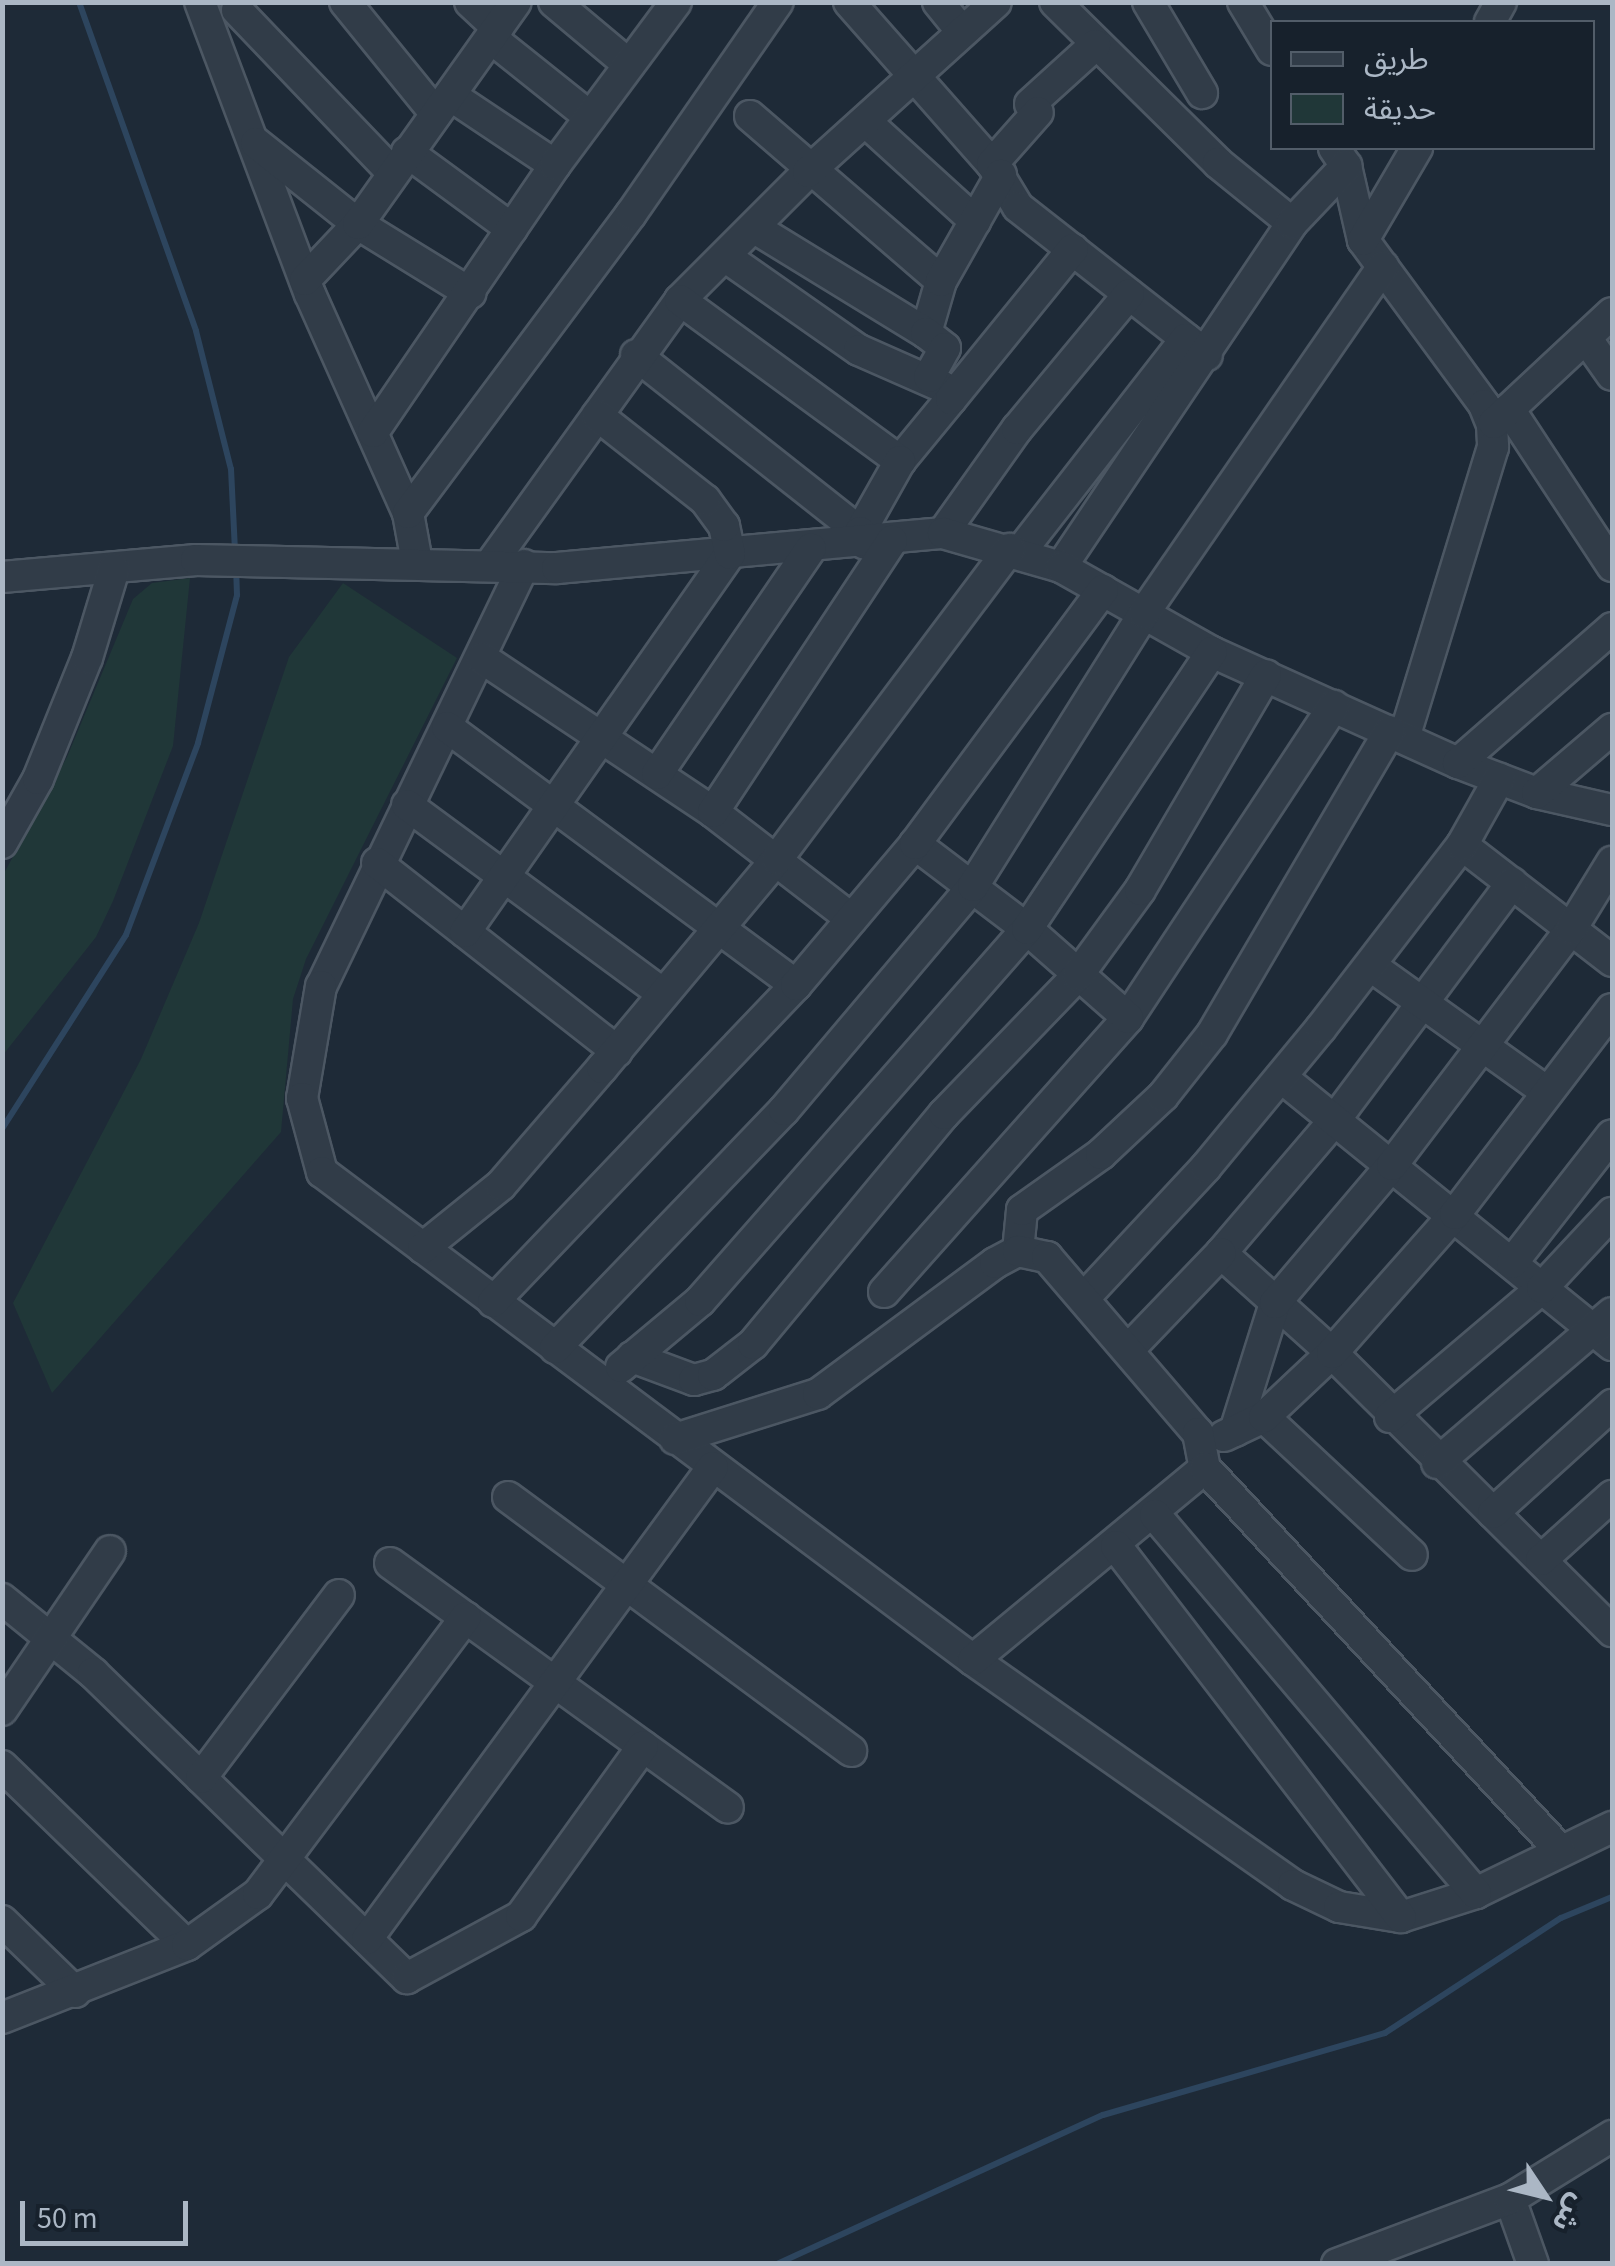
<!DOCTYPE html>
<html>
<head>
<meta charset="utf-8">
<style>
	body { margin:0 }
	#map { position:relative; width:1615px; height:2266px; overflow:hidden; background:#1e2a37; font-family:"Source Sans 3","Noto Sans Arabic",sans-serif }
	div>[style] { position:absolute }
	.green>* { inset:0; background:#203738 }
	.stream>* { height:6px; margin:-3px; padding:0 3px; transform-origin:3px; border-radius:3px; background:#2d455e }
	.roads { filter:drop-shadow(2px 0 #4c5763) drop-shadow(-2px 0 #4c5763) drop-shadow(0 2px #4c5763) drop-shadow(0 -2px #4c5763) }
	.minor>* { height:30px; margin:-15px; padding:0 15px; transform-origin:15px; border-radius:15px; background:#313c48 }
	span { translate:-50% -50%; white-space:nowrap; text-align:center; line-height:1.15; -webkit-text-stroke:9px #17212c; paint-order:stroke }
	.frame { position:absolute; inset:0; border:5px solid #abb7c5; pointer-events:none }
	.legend { position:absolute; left:1270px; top:20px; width:325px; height:130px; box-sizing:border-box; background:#17212c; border:2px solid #525d69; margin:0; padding:12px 18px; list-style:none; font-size:30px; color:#abb7c5 }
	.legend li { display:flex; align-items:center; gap:20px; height:50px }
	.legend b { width:50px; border:2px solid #525d69 }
	.north { position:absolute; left:1495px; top:2146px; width:100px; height:100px; -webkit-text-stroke:8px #17212c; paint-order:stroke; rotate:125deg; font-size:28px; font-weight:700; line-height:40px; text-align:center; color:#abb7c5 }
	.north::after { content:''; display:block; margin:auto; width:35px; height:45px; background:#abb7c5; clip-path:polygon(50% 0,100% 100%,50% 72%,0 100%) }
	.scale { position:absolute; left:20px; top:2201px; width:168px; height:45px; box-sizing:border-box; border:5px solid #abb7c5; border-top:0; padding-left:12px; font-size:30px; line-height:35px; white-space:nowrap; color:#abb7c5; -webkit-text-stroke:8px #17212c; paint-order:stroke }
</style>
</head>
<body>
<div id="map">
	<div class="green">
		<div style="clip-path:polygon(190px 578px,173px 746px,113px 901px,96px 937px,3px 1055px,3px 875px,67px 757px,133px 599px,152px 583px)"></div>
		<div style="clip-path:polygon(343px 583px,457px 658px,306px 959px,293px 999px,281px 1132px,52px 1393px,13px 1303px,141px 1059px,199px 923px,289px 657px)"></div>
	</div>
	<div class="stream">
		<div style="left:79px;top:2px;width:349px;rotate:70.4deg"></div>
		<div style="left:196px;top:331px;width:142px;rotate:75.8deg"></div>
		<div style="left:231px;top:469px;width:83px;rotate:87.2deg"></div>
		<div style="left:2px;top:1129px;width:230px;rotate:-57.4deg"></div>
		<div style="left:126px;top:935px;width:205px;rotate:-69.4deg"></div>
		<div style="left:198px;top:743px;width:153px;rotate:-75.2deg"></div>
		<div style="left:237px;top:595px;width:26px;rotate:-92deg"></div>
		<div style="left:777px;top:2264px;width:358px;rotate:-24.6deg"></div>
		<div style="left:1103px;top:2115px;width:294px;rotate:-16.2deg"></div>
		<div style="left:1385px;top:2033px;width:210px;rotate:-33.2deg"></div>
		<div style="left:1561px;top:1918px;width:55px;rotate:-22.4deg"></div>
	</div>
	<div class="roads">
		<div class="minor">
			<div style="left:200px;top:2px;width:312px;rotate:69.4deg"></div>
			<div style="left:310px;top:294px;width:240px;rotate:65.9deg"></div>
			<div style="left:408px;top:513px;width:50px;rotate:79.6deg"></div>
			<div style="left:345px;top:2px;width:144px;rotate:50.9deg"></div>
			<div style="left:470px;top:2px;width:38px;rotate:43deg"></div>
			<div style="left:554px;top:2px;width:97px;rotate:40deg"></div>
			<div style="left:849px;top:2px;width:216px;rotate:48.6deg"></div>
			<div style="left:992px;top:164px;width:50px;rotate:58.8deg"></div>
			<div style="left:1018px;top:207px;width:240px;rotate:38.1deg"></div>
			<div style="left:938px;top:2px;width:36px;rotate:51deg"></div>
			<div style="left:1055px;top:2px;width:229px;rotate:44.6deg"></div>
			<div style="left:1218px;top:163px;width:95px;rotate:39deg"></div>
			<div style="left:1148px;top:2px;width:106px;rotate:59.3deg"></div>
			<div style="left:1243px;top:2px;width:56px;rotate:58.9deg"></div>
			<div style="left:237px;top:10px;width:226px;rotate:46.3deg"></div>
			<div style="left:1490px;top:22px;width:23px;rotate:-61deg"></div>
			<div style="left:491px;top:38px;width:127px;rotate:38.6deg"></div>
			<div style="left:450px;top:95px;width:126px;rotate:33.7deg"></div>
			<div style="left:1030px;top:104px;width:88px;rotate:-42.2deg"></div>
			<div style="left:750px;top:116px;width:252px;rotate:40.8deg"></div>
			<div style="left:941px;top:281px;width:54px;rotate:106.1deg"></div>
			<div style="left:926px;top:333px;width:199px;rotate:-148.5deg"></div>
			<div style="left:865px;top:121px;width:149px;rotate:42.3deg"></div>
			<div style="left:256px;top:143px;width:130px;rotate:38.5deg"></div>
			<div style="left:358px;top:224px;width:132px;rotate:31.6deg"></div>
			<div style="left:1334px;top:148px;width:22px;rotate:56deg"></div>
			<div style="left:1346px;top:166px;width:76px;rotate:77.1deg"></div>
			<div style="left:1363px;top:240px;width:205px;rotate:53.7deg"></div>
			<div style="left:1484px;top:405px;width:22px;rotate:68deg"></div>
			<div style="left:1492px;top:425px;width:22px;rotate:87deg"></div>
			<div style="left:1493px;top:447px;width:304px;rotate:107deg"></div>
			<div style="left:407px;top:152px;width:130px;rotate:36.3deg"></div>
			<div style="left:992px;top:164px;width:69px;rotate:-48.5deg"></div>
			<div style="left:1363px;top:240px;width:107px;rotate:-59.6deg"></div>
			<div style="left:726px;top:257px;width:162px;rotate:35deg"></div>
			<div style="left:859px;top:350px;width:92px;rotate:23.8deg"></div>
			<div style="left:943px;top:387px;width:14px;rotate:56deg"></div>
			<div style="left:951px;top:399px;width:80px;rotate:129.4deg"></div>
			<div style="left:305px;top:280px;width:77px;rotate:-46.6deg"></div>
			<div style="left:358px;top:224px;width:272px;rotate:-54.6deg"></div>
			<div style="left:941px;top:281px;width:122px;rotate:-60.5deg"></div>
			<div style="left:680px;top:300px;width:181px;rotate:-45deg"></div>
			<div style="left:808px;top:172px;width:253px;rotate:-42.1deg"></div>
			<div style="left:926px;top:333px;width:24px;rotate:38deg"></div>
			<div style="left:945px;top:348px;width:33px;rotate:119deg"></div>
			<div style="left:1586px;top:338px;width:45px;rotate:54.9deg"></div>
			<div style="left:636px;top:355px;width:285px;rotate:38.3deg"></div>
			<div style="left:951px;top:399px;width:193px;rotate:-50.9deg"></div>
			<div style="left:1509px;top:409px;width:188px;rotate:56.7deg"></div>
			<div style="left:1494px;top:423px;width:161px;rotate:-43deg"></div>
			<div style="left:373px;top:432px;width:323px;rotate:-55.7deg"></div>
			<div style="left:555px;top:165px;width:203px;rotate:-53.4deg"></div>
			<div style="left:408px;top:513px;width:373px;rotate:-53.3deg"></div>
			<div style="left:631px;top:214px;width:258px;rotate:-55.3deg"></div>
			<div style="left:943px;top:533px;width:128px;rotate:-54.6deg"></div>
			<div style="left:1017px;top:429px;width:175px;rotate:-50.3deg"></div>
			<div style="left:1020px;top:552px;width:270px;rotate:-52.1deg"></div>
			<div style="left:492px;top:562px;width:322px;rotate:-54.3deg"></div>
			<div style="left:680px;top:300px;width:273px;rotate:36.2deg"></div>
			<div style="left:900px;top:461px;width:81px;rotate:119.4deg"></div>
			<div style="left:860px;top:532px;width:13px;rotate:67deg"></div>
			<div style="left:524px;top:565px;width:467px;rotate:115.7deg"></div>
			<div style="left:321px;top:986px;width:114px;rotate:99.6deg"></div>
			<div style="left:302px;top:1098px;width:77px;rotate:74.9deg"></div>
			<div style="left:322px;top:1172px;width:814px;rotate:36.86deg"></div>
			<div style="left:973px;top:1660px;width:391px;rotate:35.1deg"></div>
			<div style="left:1293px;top:1885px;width:51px;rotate:25.6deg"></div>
			<div style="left:1339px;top:1907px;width:63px;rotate:9.2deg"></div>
			<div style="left:1401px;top:1917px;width:79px;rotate:-17.7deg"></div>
			<div style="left:1476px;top:1893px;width:151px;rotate:-25.9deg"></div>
			<div style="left:1061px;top:567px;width:414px;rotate:-56.1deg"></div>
			<div style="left:1292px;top:223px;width:79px;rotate:-46.5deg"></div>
			<div style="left:2px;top:577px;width:195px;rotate:-5deg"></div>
			<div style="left:196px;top:560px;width:361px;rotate:1.3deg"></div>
			<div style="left:557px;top:568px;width:388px;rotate:-5.2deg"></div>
			<div style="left:943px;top:533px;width:123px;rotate:16.1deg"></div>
			<div style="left:1061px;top:567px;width:173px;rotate:29.4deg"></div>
			<div style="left:1212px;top:652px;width:270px;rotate:24.3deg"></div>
			<div style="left:1458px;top:763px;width:85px;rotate:20.8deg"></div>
			<div style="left:1537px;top:793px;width:77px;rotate:12.8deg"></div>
			<div style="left:482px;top:658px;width:278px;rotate:33.7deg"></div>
			<div style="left:713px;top:812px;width:175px;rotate:37.6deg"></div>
			<div style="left:447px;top:727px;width:434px;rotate:36.5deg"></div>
			<div style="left:1458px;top:763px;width:205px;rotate:-41.2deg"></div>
			<div style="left:657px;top:774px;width:273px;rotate:-55.7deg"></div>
			<div style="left:1537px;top:793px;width:99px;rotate:-40.5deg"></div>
			<div style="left:407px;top:805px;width:318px;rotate:36.4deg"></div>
			<div style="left:713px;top:812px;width:325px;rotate:-56.6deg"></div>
			<div style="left:2px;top:843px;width:73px;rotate:-60.6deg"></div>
			<div style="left:38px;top:779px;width:131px;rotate:-68deg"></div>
			<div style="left:87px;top:658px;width:93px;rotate:-73.1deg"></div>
			<div style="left:1462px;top:845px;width:190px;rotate:37.7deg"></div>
			<div style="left:377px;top:863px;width:305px;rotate:38.1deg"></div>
			<div style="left:1512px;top:883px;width:299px;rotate:126.8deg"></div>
			<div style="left:1333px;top:1122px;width:172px;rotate:130.5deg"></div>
			<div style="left:1221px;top:1253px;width:149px;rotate:42deg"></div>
			<div style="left:1332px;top:1353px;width:395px;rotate:44.8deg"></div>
			<div style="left:465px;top:932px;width:462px;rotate:-55deg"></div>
			<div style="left:730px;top:554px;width:29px;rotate:-102deg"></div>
			<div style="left:724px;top:526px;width:32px;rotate:-126deg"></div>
			<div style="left:705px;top:500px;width:137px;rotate:-141.8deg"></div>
			<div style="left:1371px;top:966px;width:216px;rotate:35.6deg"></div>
			<div style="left:1128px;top:1018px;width:374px;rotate:-56.6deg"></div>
			<div style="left:1281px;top:1077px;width:426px;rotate:39deg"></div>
			<div style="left:423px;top:1248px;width:100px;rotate:-38.9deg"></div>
			<div style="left:501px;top:1185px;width:155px;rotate:-49.2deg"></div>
			<div style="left:602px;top:1068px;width:273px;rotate:-50.1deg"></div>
			<div style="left:777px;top:859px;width:388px;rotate:-53.1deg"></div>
			<div style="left:1018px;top:1251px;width:41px;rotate:-84.4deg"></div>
			<div style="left:1022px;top:1210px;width:97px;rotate:-35.3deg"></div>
			<div style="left:1101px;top:1154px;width:85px;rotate:-43.1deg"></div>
			<div style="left:1163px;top:1096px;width:79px;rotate:-51.7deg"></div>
			<div style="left:1212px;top:1034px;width:351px;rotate:-59.6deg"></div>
			<div style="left:1512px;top:1263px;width:162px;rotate:-52deg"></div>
			<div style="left:884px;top:1292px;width:367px;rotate:-48.3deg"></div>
			<div style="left:1128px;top:1018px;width:135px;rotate:-138.6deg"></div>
			<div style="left:1027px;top:929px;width:141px;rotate:-142.8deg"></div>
			<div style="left:1084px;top:1298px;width:179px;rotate:-47deg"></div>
			<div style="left:1206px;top:1167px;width:180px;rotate:-50.4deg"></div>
			<div style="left:1321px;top:1028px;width:231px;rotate:-52.4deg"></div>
			<div style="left:1462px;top:845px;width:76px;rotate:-60.7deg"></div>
			<div style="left:493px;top:1302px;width:439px;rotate:-46.3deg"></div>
			<div style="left:796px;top:985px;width:185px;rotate:-49.8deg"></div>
			<div style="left:915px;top:844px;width:316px;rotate:-53.5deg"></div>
			<div style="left:555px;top:1348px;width:330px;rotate:-46.1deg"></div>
			<div style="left:784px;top:1110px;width:293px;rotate:-49.8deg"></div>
			<div style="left:973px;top:886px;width:322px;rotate:-57.9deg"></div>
			<div style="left:1144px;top:613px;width:421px;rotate:-55.4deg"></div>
			<div style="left:1128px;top:1350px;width:134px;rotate:-46.2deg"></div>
			<div style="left:632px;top:1357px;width:66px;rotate:20.4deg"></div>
			<div style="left:694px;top:1380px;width:20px;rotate:-15deg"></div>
			<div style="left:713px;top:1375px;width:51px;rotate:-37.8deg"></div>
			<div style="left:753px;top:1344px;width:299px;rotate:-50.3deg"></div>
			<div style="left:944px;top:1114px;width:193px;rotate:-46deg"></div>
			<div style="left:1078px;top:975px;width:105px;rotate:-53.9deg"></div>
			<div style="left:1140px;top:890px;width:249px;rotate:-59.6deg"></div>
			<div style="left:621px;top:1367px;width:103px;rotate:-39.9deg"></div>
			<div style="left:700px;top:1301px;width:495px;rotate:-48.7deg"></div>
			<div style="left:1027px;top:929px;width:333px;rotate:-56.3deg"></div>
			<div style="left:1264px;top:1417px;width:202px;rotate:43deg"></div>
			<div style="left:1390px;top:1417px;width:199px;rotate:-40.3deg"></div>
			<div style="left:1542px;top:1288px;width:103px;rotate:-47deg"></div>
			<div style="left:1235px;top:1431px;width:134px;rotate:-72.6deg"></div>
			<div style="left:1275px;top:1303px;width:181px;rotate:-49.7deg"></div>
			<div style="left:1392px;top:1165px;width:296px;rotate:-52.8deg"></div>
			<div style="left:1571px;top:929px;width:79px;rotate:-58.5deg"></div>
			<div style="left:1224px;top:1436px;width:44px;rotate:-25.4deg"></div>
			<div style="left:1264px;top:1417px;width:93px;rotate:-43.3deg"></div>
			<div style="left:1332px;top:1353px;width:186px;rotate:-48.5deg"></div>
			<div style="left:1455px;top:1214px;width:258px;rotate:-52.6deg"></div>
			<div style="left:675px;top:1439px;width:150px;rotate:-17.5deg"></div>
			<div style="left:818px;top:1394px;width:220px;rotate:-36.5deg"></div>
			<div style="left:995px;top:1263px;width:26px;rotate:-28deg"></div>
			<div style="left:1018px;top:1251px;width:30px;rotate:12deg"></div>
			<div style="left:1047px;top:1257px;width:232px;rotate:49.4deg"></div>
			<div style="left:1198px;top:1433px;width:36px;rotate:79deg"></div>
			<div style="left:1205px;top:1468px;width:301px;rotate:140.4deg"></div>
			<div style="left:1437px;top:1463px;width:230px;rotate:-40.6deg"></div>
			<div style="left:1205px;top:1468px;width:521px;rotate:47.1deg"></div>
			<div style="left:508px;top:1497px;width:427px;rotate:36.5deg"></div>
			<div style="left:1493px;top:1513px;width:161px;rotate:-42.2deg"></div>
			<div style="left:1155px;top:1515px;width:496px;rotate:49.7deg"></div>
			<div style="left:1116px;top:1546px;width:468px;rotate:52.5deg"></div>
			<div style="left:1541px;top:1560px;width:96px;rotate:-42deg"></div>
			<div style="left:390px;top:1563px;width:417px;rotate:35.9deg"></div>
			<div style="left:2px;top:1599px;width:117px;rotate:39.1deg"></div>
			<div style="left:93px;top:1673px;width:438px;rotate:44.2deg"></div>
			<div style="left:407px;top:1978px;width:130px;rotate:-28.5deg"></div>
			<div style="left:521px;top:1916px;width:209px;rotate:-54.3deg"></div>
			<div style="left:2px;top:1710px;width:192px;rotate:-55.8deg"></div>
			<div style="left:2px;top:1766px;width:257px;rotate:44.1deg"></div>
			<div style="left:201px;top:1778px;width:229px;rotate:-53deg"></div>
			<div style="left:2px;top:1921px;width:102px;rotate:44.2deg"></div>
			<div style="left:367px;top:1939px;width:585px;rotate:-53.76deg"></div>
			<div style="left:2px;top:2018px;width:199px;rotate:-21.5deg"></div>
			<div style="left:187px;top:1945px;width:87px;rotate:-35.7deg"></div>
			<div style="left:258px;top:1894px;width:346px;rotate:-53.1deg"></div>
			<div style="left:1510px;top:2199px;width:69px;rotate:70.5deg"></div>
			<div style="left:1337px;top:2264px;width:185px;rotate:-20.6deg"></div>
			<div style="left:1510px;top:2199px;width:120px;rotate:-31.7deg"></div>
		</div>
	</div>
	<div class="frame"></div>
	<ul class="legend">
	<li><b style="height:12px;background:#313c48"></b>طريق</li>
	<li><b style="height:28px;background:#203738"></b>حديقة</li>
	</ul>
	<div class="north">ش</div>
	<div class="scale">50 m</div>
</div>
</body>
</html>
